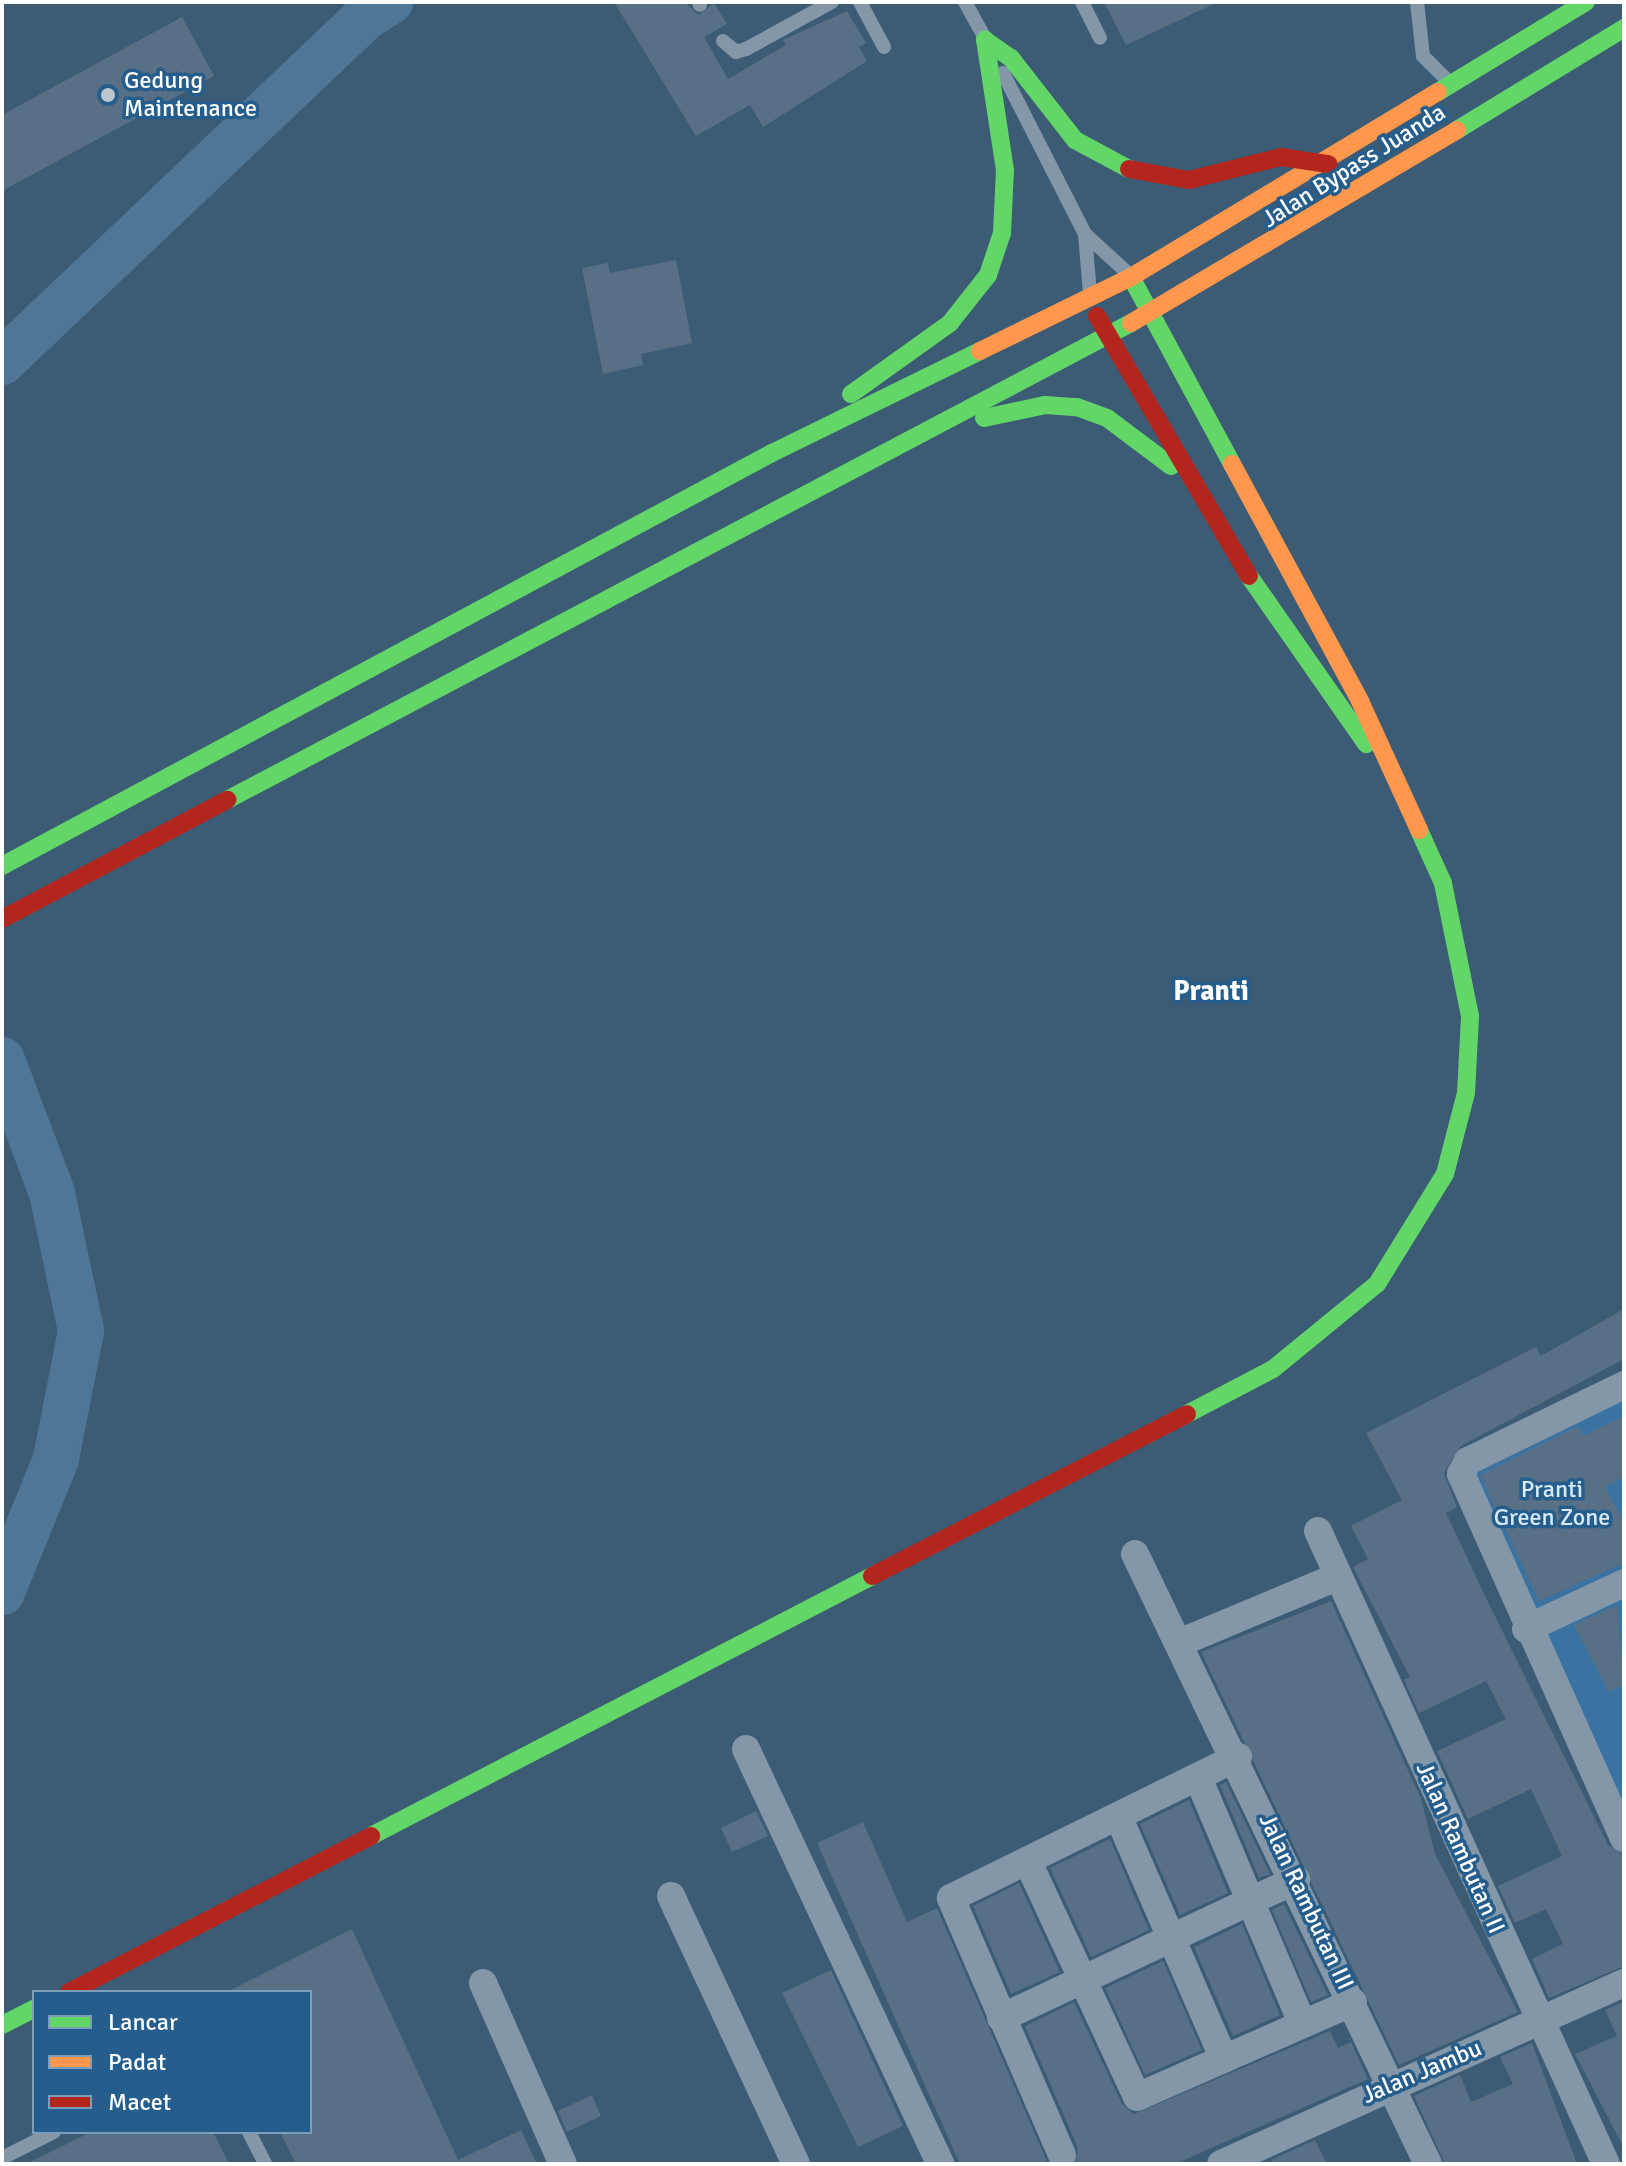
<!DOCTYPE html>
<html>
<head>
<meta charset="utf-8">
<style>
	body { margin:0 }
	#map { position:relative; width:1626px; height:2166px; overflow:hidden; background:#3c5b75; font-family:Signika,sans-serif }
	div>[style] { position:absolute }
	.green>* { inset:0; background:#3a73a2 }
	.river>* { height:46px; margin:-23px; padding:0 23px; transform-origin:23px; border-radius:23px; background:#507696 }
	.building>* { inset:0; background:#587085 }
	.lane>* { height:14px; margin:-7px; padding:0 7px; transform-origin:7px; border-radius:7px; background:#8397a8 }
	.street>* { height:28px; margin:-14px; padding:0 14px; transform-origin:14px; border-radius:14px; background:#8397a8 }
	.fast>* { height:18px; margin:-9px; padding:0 9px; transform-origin:9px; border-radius:9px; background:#63d668 }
	.slow>* { height:18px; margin:-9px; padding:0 9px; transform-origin:9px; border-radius:9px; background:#ff974d }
	.jam>* { height:18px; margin:-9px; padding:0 9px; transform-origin:9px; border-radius:9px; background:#b3261e }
	.dots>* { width:22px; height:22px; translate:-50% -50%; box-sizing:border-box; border:4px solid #255d8c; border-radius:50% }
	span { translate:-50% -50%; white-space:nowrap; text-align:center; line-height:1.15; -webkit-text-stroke:7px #255d8c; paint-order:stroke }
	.poi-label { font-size:24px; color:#fff }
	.left { translate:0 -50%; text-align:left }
	.street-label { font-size:24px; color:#fff }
	.park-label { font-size:24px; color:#d8eaf8 }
	.quarter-label { font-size:28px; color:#fff; font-weight:700 }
	.frame { position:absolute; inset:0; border:4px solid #fff; pointer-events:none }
	.legend { position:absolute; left:32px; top:1990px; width:280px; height:144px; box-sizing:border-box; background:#255d8c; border:2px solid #7c9eba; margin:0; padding:10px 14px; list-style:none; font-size:24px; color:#fff }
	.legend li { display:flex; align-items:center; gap:16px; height:40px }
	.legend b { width:40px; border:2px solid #7c9eba }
</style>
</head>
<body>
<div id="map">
	<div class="green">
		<div style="clip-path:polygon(1624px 1386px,1624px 1836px,1462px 1473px)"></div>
	</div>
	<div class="river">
		<div style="left:2px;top:362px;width:499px;rotate:-43.5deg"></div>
		<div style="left:364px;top:18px;width:31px;rotate:-32deg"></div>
		<div style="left:2px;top:1060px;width:142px;rotate:69.4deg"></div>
		<div style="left:52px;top:1193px;width:141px;rotate:78.1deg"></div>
		<div style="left:81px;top:1331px;width:130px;rotate:101.1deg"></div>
		<div style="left:56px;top:1459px;width:144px;rotate:112.1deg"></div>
	</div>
	<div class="building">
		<div style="clip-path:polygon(614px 2px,684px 2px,699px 15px,714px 3px,727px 24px,704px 37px,728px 79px,786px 45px,783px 40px,847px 11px,866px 43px,859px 47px,867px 61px,763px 127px,750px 105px,696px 136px)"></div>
		<div style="clip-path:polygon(1104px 2px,1218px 2px,1126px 45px)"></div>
		<div style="clip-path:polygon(182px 17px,214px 76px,2px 191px,2px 115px)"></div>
		<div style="clip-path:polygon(676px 260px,692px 343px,641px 354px,643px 365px,603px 374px,582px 268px,608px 263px,610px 273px)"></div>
		<div style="clip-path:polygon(1624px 1309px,1624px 1359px,1461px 1446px,1444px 1473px,1457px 1507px,1446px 1513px,1487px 1600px,1608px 1845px,1624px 1855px,1624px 1966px,1549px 1998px,1532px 1959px,1563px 1944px,1546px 1909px,1515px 1923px,1498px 1886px,1562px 1856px,1531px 1789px,1468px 1819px,1437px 1751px,1506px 1719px,1486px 1681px,1419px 1713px,1404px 1680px,1410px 1677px,1353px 1567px,1368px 1559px,1351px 1526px,1402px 1500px,1366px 1433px,1536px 1347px,1541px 1356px)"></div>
		<div style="clip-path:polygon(1624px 1416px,1624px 1477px,1605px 1487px,1624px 1523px,1624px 1563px,1539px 1601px,1480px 1475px,1578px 1426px,1583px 1436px)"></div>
		<div style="clip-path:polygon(1331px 1601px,1421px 1799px,1435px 1854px,1518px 2012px,1399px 2065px,1201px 1652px)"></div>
		<div style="clip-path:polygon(1617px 1605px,1624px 1684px,1609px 1692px,1574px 1625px)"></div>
		<div style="clip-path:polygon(1226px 1782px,1270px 1874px,1259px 1878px,1220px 1785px)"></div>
		<div style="clip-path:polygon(1189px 1800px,1228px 1893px,1180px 1915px,1140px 1824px)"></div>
		<div style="clip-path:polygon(756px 1811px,768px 1836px,732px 1852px,721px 1828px)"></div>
		<div style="clip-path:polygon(863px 1822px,907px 1922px,937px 1908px,1048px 2164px,960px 2164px,817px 1843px)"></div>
		<div style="clip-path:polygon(1110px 1839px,1149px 1930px,1091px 1957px,1050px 1868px)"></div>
		<div style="clip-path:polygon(1019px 1883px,1060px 1972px,1011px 1994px,973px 1906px)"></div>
		<div style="clip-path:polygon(1284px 1904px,1328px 1995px,1311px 2002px,1272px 1910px)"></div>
		<div style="clip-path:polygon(1242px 1924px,1280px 2015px,1233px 2036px,1194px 1947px)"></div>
		<div style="clip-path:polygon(352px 1929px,458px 2160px,521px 2130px,537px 2164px,296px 2164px,280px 2132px,310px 2132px,310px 1992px,227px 1992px)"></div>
		<div style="clip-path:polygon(1163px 1961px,1202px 2050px,1145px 2075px,1105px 1988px)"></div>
		<div style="clip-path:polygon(831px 1970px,903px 2126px,858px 2147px,782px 1993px)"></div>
		<div style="clip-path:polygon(1074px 2002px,1122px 2104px,1134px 2114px,1330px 2031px,1338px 2048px,1351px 2042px,1368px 2079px,1175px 2164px,1076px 2164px,1078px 2148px,1025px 2026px)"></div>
		<div style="clip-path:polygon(1624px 2002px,1624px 2148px,1575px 2054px,1617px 2036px,1605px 2010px)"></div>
		<div style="clip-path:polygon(1532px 2043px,1577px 2164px,1445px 2164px,1414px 2096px,1460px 2075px,1471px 2102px,1513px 2084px,1500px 2057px)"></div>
		<div style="clip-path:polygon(592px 2095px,601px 2116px,567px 2132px,558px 2111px)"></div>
		<div style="clip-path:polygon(91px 2132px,213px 2132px,229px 2164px,26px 2164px)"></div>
		<div style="clip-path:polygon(1315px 2140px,1327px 2164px,1273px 2164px,1271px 2160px)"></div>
	</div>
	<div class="lane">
		<div style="left:699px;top:2px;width:3px;rotate:72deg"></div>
		<div style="left:860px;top:2px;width:51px;rotate:61.9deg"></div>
		<div style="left:965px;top:2px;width:43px;rotate:61.1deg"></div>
		<div style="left:1082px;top:2px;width:40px;rotate:63.4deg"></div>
		<div style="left:1417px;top:2px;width:54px;rotate:83.7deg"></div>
		<div style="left:1423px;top:56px;width:37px;rotate:45deg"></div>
		<div style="left:723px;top:41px;width:17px;rotate:40deg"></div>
		<div style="left:736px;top:52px;width:10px;rotate:-17deg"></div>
		<div style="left:746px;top:49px;width:98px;rotate:-28.7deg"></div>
		<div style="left:1003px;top:73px;width:181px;rotate:63deg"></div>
		<div style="left:1085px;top:234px;width:62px;rotate:42.4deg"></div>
		<div style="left:1085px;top:234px;width:60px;rotate:85.2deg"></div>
		<div style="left:249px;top:2132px;width:36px;rotate:63deg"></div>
		<div style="left:2px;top:2158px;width:58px;rotate:-26.6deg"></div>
	</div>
	<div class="street">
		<div style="left:1624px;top:1385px;width:174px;rotate:154deg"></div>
		<div style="left:1468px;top:1461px;width:15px;rotate:118deg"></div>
		<div style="left:1461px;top:1474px;width:399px;rotate:65.9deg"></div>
		<div style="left:1318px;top:1531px;width:695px;rotate:65.54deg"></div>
		<div style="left:1135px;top:1554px;width:677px;rotate:64.34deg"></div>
		<div style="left:1526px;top:1629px;width:108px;rotate:-25.1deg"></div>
		<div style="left:1179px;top:1643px;width:171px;rotate:-22.7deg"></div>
		<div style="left:746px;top:1749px;width:458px;rotate:64.9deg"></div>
		<div style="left:1199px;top:1780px;width:264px;rotate:67deg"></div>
		<div style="left:1119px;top:1818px;width:263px;rotate:66.5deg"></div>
		<div style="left:1028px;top:1862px;width:259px;rotate:65.1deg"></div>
		<div style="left:1137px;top:2097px;width:236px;rotate:-23.7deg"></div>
		<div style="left:671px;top:1896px;width:296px;rotate:65deg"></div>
		<div style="left:483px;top:1983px;width:198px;rotate:66.2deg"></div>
		<div style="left:1001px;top:2018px;width:326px;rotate:-25.1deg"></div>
		<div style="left:1062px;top:2155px;width:280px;rotate:-113.4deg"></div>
		<div style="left:951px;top:1898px;width:320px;rotate:-26.2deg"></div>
		<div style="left:1221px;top:2164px;width:442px;rotate:-24.2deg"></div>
	</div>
	<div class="fast">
		<div style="left:1438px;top:92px;width:173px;rotate:-31.3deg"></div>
		<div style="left:1457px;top:130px;width:196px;rotate:-31.4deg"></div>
		<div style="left:1131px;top:277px;width:213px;rotate:61.6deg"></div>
		<div style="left:851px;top:394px;width:122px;rotate:-35.6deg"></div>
		<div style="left:950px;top:323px;width:61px;rotate:-51.6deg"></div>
		<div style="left:988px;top:275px;width:44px;rotate:-71.6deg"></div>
		<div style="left:1002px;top:233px;width:63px;rotate:-87.3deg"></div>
		<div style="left:1005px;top:170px;width:132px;rotate:-98.7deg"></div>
		<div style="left:985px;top:40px;width:32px;rotate:35deg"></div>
		<div style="left:1011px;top:58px;width:104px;rotate:52deg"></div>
		<div style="left:1075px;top:140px;width:61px;rotate:28.2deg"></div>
		<div style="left:984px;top:418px;width:62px;rotate:-12deg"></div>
		<div style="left:1045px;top:405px;width:32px;rotate:4deg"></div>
		<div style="left:1077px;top:407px;width:32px;rotate:20deg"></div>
		<div style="left:1107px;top:418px;width:80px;rotate:36.9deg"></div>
		<div style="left:1249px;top:576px;width:205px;rotate:55.1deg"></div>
		<div style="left:227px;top:800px;width:1022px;rotate:-27.82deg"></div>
		<div style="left:2px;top:866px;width:874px;rotate:-28.21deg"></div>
		<div style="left:772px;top:453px;width:232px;rotate:-26.1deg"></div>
		<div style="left:1187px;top:1414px;width:97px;rotate:-27.6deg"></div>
		<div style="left:1273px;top:1369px;width:134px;rotate:-39.3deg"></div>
		<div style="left:1377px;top:1284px;width:129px;rotate:-58.3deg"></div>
		<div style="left:1445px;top:1174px;width:84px;rotate:-75.5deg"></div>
		<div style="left:1466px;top:1093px;width:77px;rotate:-87deg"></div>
		<div style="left:1470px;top:1016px;width:136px;rotate:-101.5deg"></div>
		<div style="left:1443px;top:883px;width:58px;rotate:-114.4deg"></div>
		<div style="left:371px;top:1836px;width:564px;rotate:-27.43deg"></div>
		<div style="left:2px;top:2025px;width:36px;rotate:-27deg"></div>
	</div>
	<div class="slow">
		<div style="left:1131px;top:323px;width:379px;rotate:-30.6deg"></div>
		<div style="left:980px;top:351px;width:168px;rotate:-26.1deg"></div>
		<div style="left:1131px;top:277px;width:358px;rotate:-31.1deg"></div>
		<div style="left:1232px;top:464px;width:269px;rotate:61.6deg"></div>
		<div style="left:1360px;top:701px;width:142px;rotate:65.4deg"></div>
	</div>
	<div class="jam">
		<div style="left:1129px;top:169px;width:61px;rotate:10.4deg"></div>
		<div style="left:1189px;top:180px;width:95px;rotate:-14deg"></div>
		<div style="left:1281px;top:157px;width:48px;rotate:8.5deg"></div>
		<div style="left:1097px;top:316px;width:301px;rotate:59.7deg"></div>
		<div style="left:2px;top:919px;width:255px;rotate:-27.9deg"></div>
		<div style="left:872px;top:1576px;width:354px;rotate:-27.2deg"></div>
		<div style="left:69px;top:1992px;width:340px;rotate:-27.3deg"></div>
	</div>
	<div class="dots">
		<div style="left:108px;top:95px;background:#bbc6cf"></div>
	</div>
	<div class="poi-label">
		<span class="left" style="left:124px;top:95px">Gedung<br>Maintenance</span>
	</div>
	<div class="street-label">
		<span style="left:1354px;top:166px;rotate:-32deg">Jalan Bypass Juanda</span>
		<span style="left:1460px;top:1848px;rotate:66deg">Jalan Rambutan II</span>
		<span style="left:1306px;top:1902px;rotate:65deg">Jalan Rambutan III</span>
		<span style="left:1422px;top:2072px;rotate:-23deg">Jalan Jambu</span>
	</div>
	<div class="park-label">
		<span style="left:1552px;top:1504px">Pranti<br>Green Zone</span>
	</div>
	<div class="quarter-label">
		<span style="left:1211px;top:991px">Pranti</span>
	</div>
	<div class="frame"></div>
	<ul class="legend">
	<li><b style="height:10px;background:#63d668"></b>Lancar</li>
	<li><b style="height:10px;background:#ff974d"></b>Padat</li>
	<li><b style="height:10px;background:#b3261e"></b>Macet</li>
	</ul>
</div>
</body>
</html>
